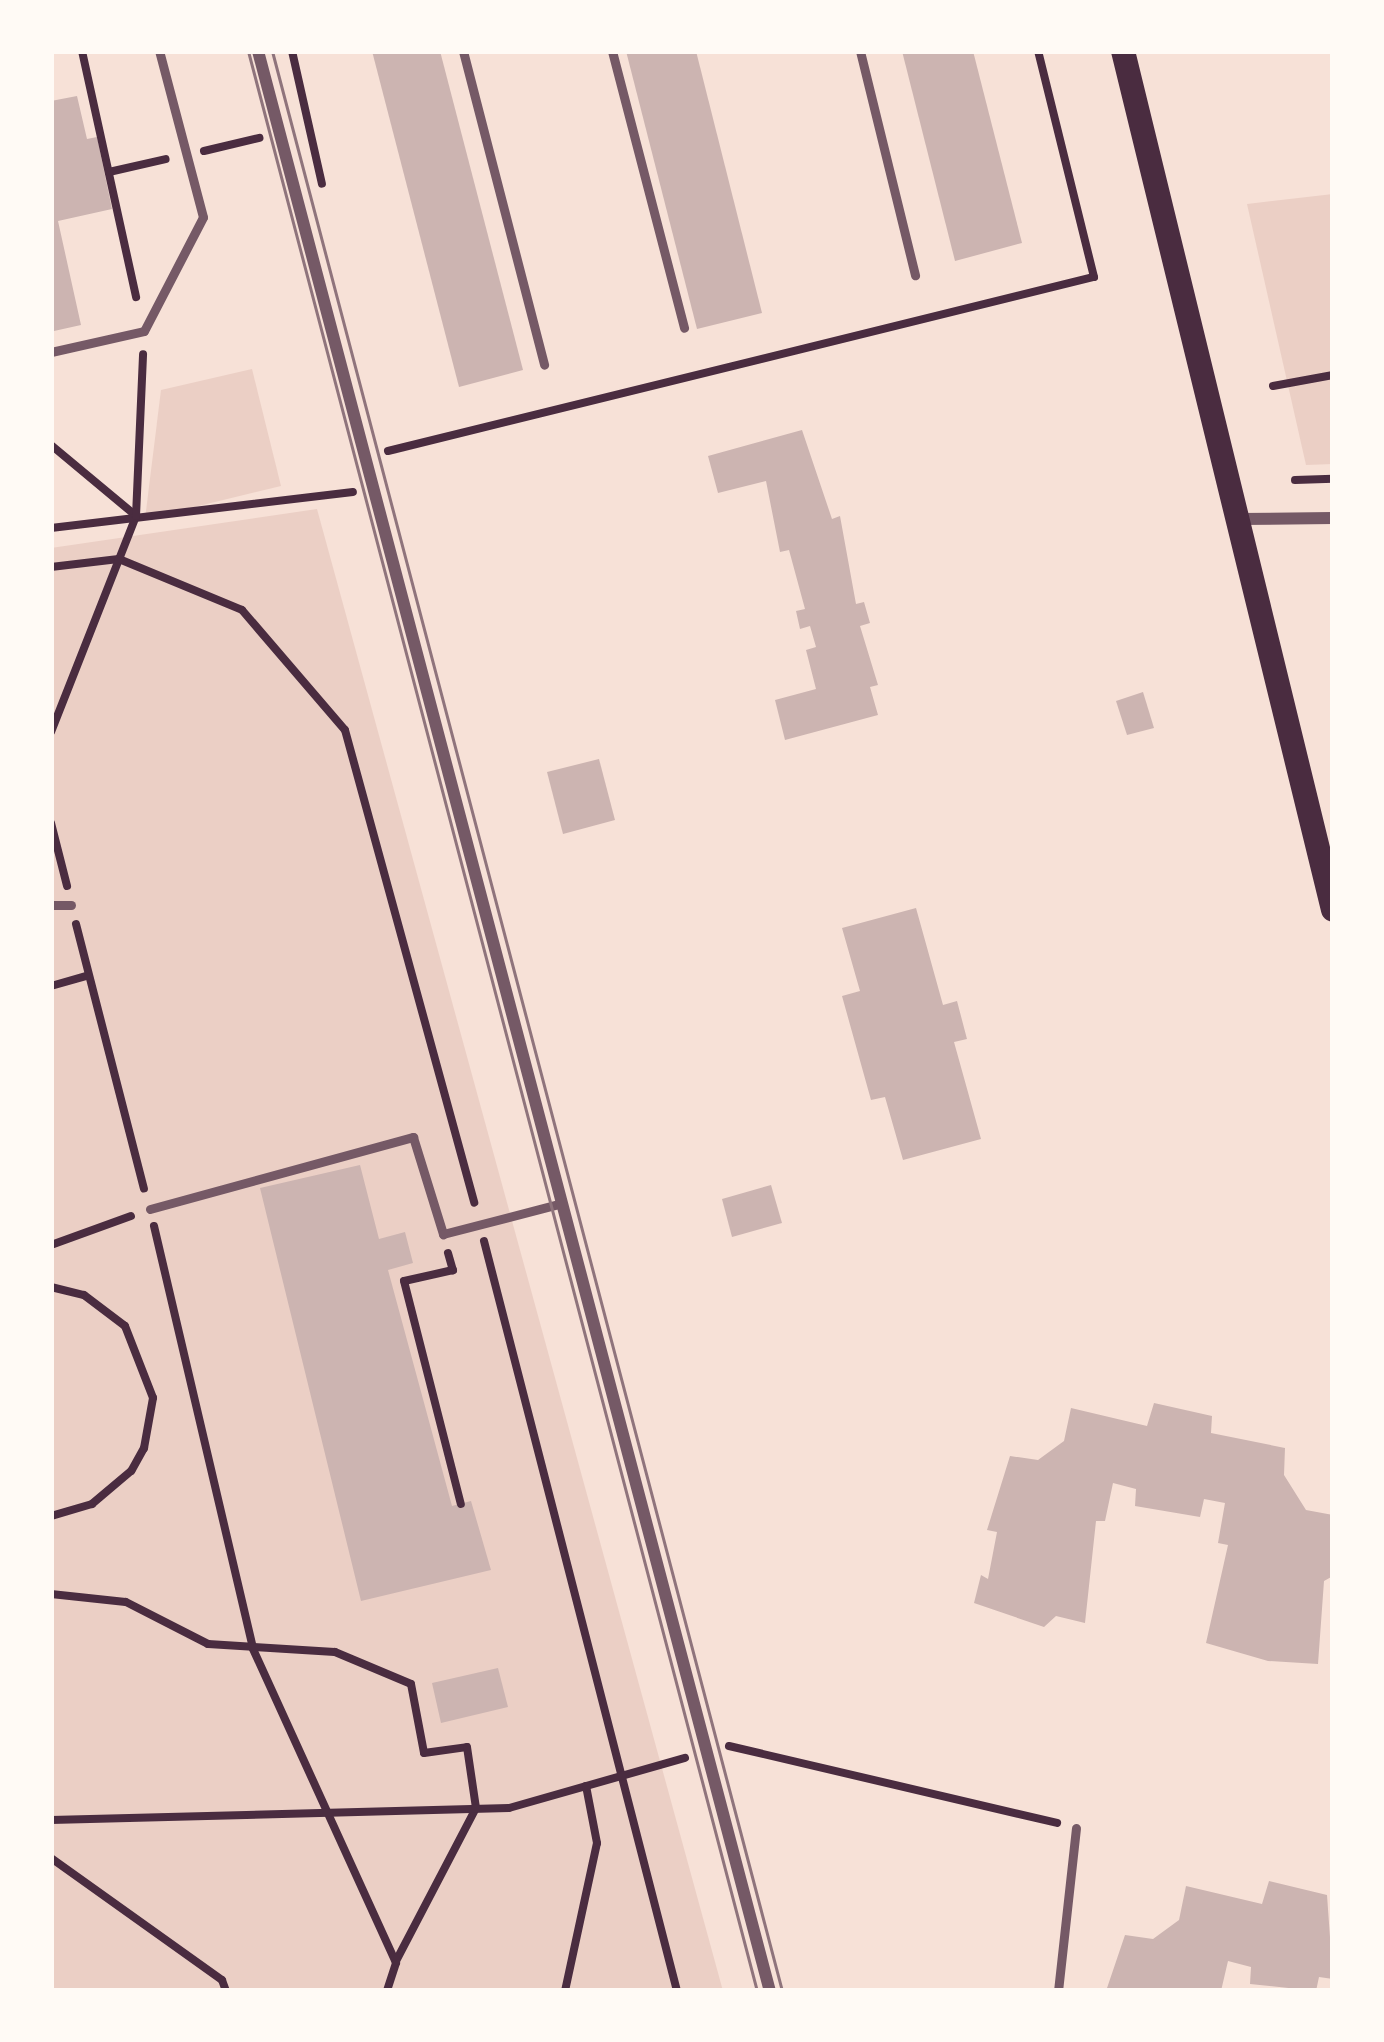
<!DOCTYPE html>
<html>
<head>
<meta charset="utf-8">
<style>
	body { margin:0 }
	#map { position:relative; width:1384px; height:2042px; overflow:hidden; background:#f7e1d7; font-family:Montserrat,sans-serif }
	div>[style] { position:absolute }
	.green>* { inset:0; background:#ebcfc5 }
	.building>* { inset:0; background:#ccb4b1 }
	.path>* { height:8px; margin:-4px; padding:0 4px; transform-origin:4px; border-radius:4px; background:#4a2c40 }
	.service>* { height:9px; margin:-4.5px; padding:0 4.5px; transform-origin:4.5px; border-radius:4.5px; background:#755966 }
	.minor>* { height:12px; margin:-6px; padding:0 6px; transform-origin:6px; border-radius:6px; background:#755966 }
	.secondary>* { height:24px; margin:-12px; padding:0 12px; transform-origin:12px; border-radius:12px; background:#4a2c40 }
	.tram>* { height:3px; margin:-1.5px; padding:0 1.5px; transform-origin:1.5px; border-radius:1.5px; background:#8f747c }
	span { translate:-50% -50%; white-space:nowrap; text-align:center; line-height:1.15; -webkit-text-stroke:9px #fffaf5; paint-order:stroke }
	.frame { position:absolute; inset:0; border:54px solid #fffaf5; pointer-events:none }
</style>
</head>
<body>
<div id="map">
	<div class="green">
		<div style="clip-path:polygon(1333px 194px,1333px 464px,1306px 465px,1247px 204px)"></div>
		<div style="clip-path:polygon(252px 369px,281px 486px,145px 519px,161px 390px)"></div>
		<div style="clip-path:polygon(317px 509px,723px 1991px,51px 1991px,51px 548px)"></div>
	</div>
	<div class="building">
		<div style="clip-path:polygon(372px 51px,440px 51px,523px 370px,459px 387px)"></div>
		<div style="clip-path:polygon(626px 51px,696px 51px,762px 313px,697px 329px)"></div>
		<div style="clip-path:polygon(902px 51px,973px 51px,1022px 243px,955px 261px)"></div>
		<div style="clip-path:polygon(77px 96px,87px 139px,97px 137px,112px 209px,58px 221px,81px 325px,54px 331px,51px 342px,51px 101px)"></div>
		<div style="clip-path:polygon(802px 430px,832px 519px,840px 516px,856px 604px,864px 602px,870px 623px,860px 626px,878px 685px,870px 687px,878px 715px,785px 740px,775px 700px,816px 689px,806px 650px,816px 647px,810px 626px,800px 629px,796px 611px,805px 609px,789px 550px,780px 552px,766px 481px,718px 493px,708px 456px)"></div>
		<div style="clip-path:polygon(1143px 692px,1154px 728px,1127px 735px,1116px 701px)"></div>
		<div style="clip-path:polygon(599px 759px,615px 820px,563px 834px,547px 772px)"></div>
		<div style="clip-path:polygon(916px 908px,943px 1005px,957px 1001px,967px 1039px,954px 1042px,981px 1139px,903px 1160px,885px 1097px,871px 1100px,842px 996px,860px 991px,842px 928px)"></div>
		<div style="clip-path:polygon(360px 1165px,379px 1239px,405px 1232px,413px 1263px,388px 1270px,452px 1506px,471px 1501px,491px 1570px,361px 1601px,260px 1188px)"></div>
		<div style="clip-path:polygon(771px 1185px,782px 1223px,732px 1237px,722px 1199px)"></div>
		<div style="clip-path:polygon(1154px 1403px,1212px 1416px,1211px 1433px,1285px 1448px,1284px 1475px,1306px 1510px,1333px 1515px,1333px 1576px,1324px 1581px,1318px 1664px,1268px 1661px,1206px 1643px,1228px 1545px,1218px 1543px,1225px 1503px,1204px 1499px,1200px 1517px,1135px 1506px,1136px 1489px,1113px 1483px,1105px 1521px,1096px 1521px,1085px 1623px,1056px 1616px,1044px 1627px,974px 1603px,981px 1575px,988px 1579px,997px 1532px,987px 1530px,1010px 1456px,1038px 1460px,1064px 1441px,1071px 1408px,1147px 1426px)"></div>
		<div style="clip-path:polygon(498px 1668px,508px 1707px,441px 1723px,432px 1683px)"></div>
		<div style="clip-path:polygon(1269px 1881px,1327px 1895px,1333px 1979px,1319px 1977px,1316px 1991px,1250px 1984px,1251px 1967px,1228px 1961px,1221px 1991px,1106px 1991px,1125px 1935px,1153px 1939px,1179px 1920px,1186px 1886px,1262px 1904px)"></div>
	</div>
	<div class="path">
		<div style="left:82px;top:51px;width:252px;rotate:77.6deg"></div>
		<div style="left:292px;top:51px;width:136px;rotate:77.3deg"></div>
		<div style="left:204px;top:151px;width:57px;rotate:-13.3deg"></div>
		<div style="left:109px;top:172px;width:58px;rotate:-12.8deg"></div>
		<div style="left:1273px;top:386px;width:61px;rotate:-10.4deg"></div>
		<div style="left:51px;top:445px;width:109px;rotate:39.8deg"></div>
		<div style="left:388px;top:451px;width:727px;rotate:-13.85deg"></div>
		<div style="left:1094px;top:277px;width:233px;rotate:-103.9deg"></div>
		<div style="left:1295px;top:480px;width:38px;rotate:-2deg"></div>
		<div style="left:51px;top:528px;width:304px;rotate:-6.8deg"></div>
		<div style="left:51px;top:567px;width:68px;rotate:-6.7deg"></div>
		<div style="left:119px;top:559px;width:133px;rotate:22.5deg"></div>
		<div style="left:242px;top:610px;width:158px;rotate:49.4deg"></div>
		<div style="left:345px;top:730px;width:490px;rotate:74.7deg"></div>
		<div style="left:51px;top:732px;width:232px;rotate:-68.5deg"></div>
		<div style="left:136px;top:516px;width:162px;rotate:-87.5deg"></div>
		<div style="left:51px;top:823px;width:65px;rotate:75.7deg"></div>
		<div style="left:76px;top:924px;width:273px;rotate:75.6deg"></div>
		<div style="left:51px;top:986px;width:37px;rotate:-16deg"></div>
		<div style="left:154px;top:1226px;width:434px;rotate:76.8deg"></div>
		<div style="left:253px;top:1649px;width:345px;rotate:65.5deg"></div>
		<div style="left:396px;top:1963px;width:29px;rotate:108deg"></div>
		<div style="left:484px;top:1241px;width:774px;rotate:75.57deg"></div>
		<div style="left:51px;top:1245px;width:85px;rotate:-19.9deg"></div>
		<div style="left:448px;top:1253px;width:18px;rotate:74deg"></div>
		<div style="left:453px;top:1270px;width:50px;rotate:167.3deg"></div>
		<div style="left:404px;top:1281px;width:230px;rotate:75.7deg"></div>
		<div style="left:51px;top:1287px;width:34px;rotate:14deg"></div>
		<div style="left:84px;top:1295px;width:51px;rotate:37.1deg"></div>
		<div style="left:125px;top:1326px;width:77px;rotate:68.7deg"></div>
		<div style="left:153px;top:1398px;width:51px;rotate:100.2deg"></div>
		<div style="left:144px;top:1448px;width:26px;rotate:119deg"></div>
		<div style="left:131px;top:1471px;width:51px;rotate:139.8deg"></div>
		<div style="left:92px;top:1504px;width:43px;rotate:163.7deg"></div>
		<div style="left:51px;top:1594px;width:75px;rotate:6.1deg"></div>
		<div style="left:126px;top:1602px;width:92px;rotate:27.1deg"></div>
		<div style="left:208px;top:1644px;width:127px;rotate:3.6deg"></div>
		<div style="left:335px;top:1652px;width:82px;rotate:22.8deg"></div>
		<div style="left:411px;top:1684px;width:70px;rotate:79.3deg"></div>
		<div style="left:424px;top:1753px;width:43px;rotate:-7.9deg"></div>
		<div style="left:467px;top:1747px;width:62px;rotate:81.6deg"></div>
		<div style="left:476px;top:1808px;width:173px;rotate:117.6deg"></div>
		<div style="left:729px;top:1746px;width:337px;rotate:13.2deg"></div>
		<div style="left:51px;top:1820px;width:458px;rotate:-1.5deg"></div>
		<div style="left:509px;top:1808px;width:183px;rotate:-15.9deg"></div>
		<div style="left:51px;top:1858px;width:210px;rotate:35.5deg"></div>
		<div style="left:222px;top:1980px;width:12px;rotate:70deg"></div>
		<div style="left:565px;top:1991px;width:151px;rotate:-77.8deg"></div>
		<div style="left:597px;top:1843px;width:58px;rotate:-100.9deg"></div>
	</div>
	<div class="service">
		<div style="left:463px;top:51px;width:324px;rotate:75.5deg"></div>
		<div style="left:612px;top:51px;width:286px;rotate:75.4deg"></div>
		<div style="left:860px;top:51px;width:231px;rotate:76.2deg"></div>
		<div style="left:51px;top:352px;width:95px;rotate:-12.7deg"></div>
		<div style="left:144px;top:331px;width:128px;rotate:-62.6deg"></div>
		<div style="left:203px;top:217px;width:172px;rotate:-104.8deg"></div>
		<div style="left:51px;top:905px;width:20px"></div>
		<div style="left:150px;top:1209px;width:273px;rotate:-15.3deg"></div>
		<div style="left:413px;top:1137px;width:102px;rotate:72.8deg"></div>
		<div style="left:443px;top:1234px;width:120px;rotate:-14.5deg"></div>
		<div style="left:1058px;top:1991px;width:164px;rotate:-83.7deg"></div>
	</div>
	<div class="minor">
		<div style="left:258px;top:51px;width:2006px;rotate:75.22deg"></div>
		<div style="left:1238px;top:519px;width:95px;rotate:-0.6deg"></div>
	</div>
	<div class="secondary">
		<div style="left:1123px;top:51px;width:884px;rotate:76.26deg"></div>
	</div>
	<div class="tram">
		<div style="left:248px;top:51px;width:2006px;rotate:75.3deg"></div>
		<div style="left:272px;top:51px;width:2006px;rotate:75.27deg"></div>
	</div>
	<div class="frame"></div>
</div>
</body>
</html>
